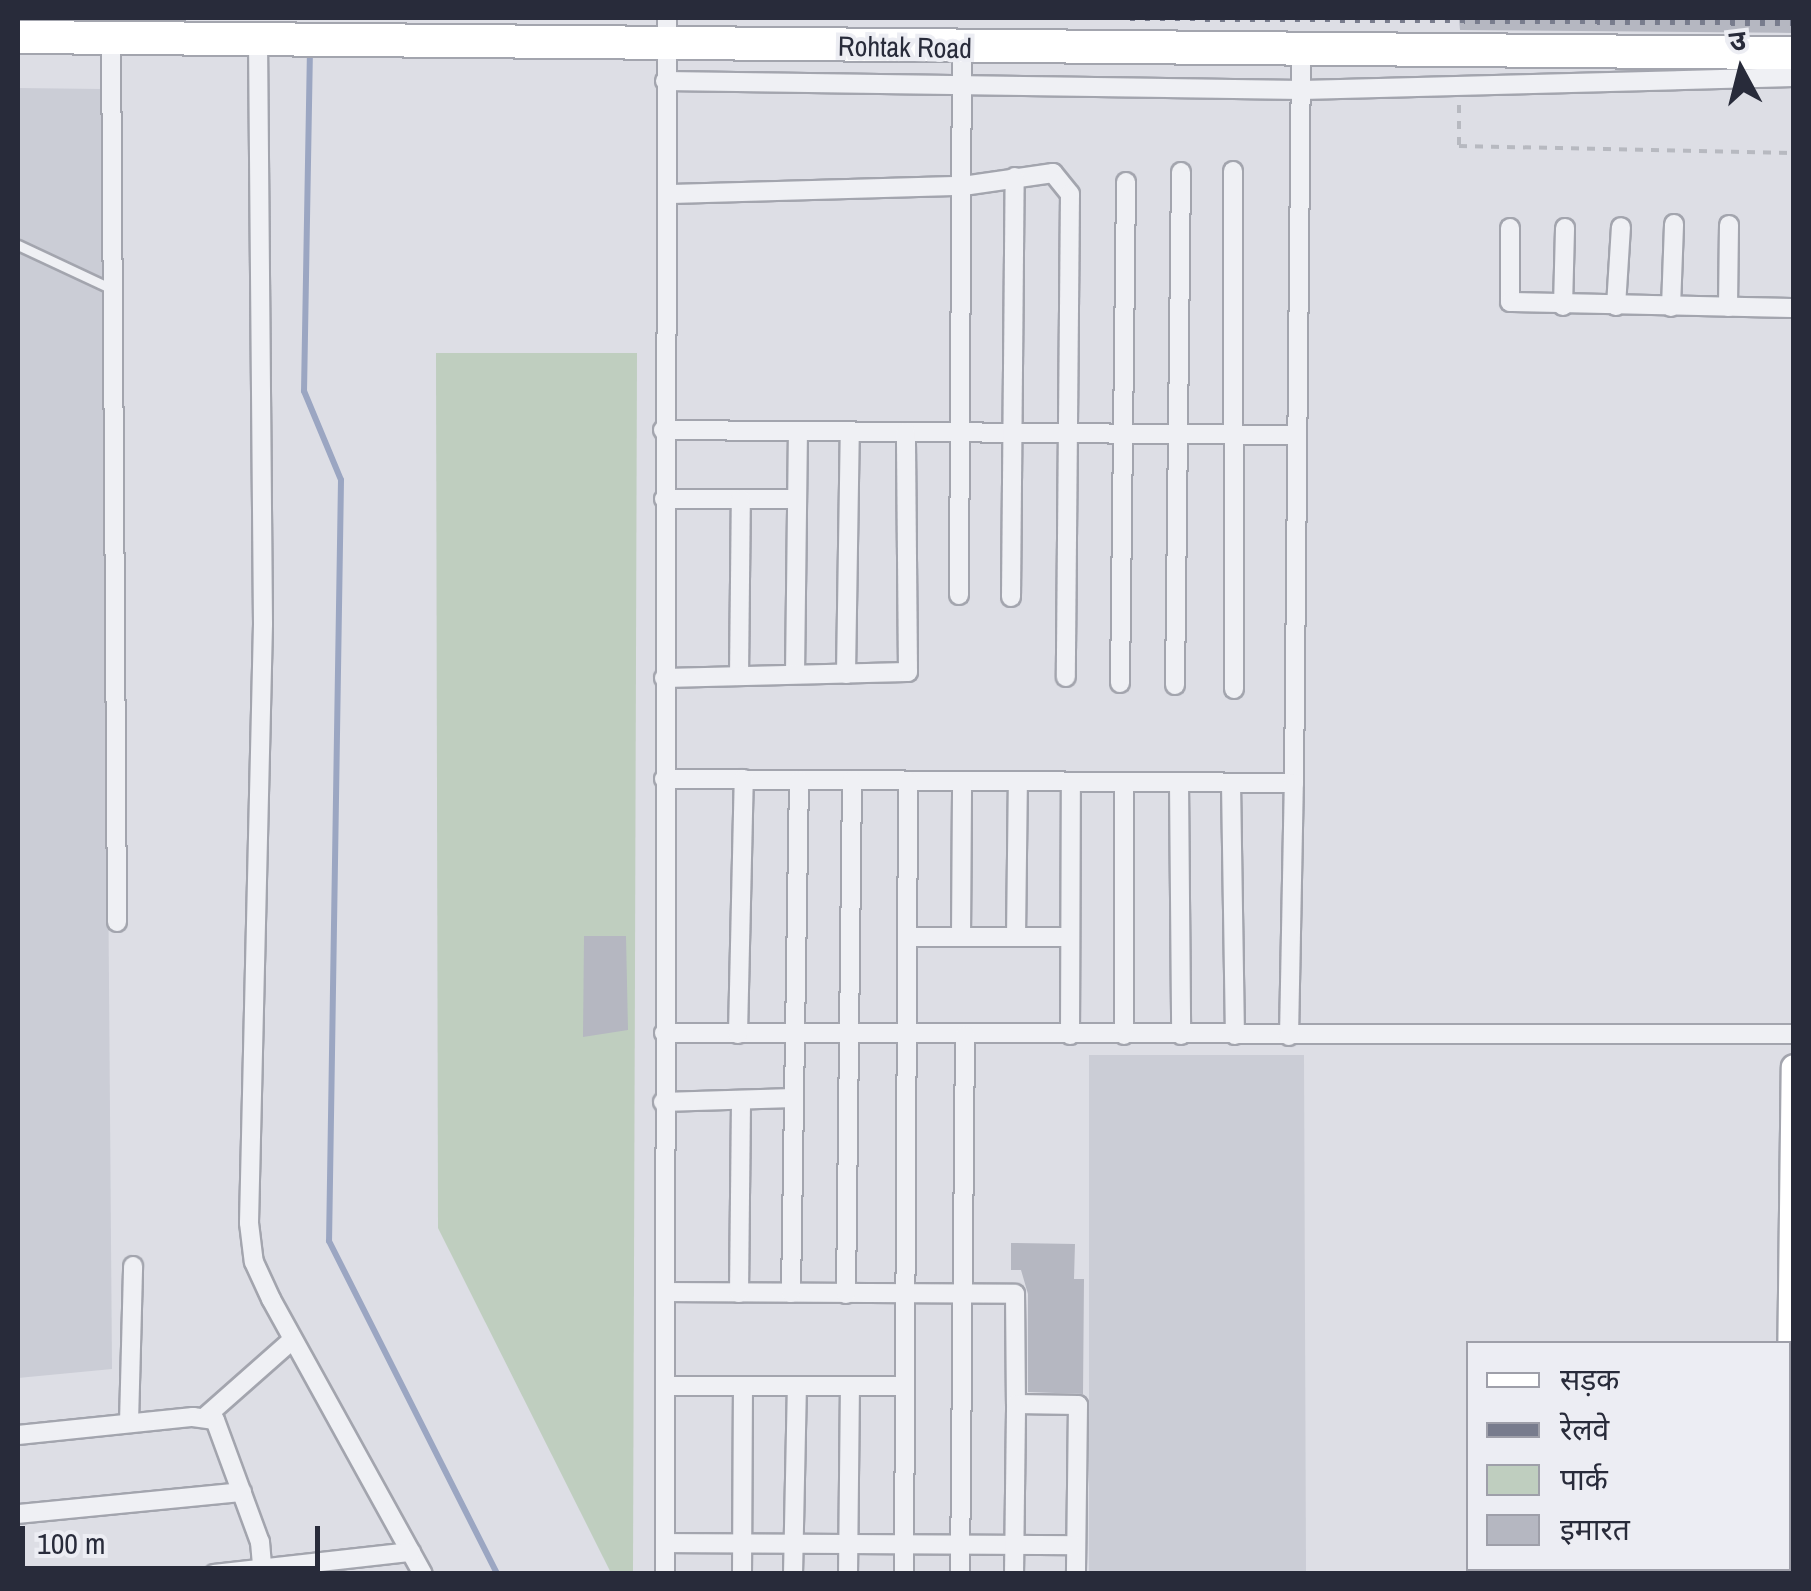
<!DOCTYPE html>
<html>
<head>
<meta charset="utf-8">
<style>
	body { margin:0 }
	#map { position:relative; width:1811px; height:1591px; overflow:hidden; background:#dddee5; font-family:"Archivo Narrow","Noto Sans Devanagari",sans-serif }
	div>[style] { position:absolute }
	.built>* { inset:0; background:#cbcdd6 }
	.green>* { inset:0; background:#bfcebf }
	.stream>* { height:6px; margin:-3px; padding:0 3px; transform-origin:3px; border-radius:3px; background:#9ba6c2 }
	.building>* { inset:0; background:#b5b7c1 }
	.path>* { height:4px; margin-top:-2px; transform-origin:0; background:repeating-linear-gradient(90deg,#b7b9c0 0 8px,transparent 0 16px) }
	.roads { filter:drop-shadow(2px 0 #a3a5ae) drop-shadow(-2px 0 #a3a5ae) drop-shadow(0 2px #a3a5ae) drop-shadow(0 -2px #a3a5ae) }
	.lane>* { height:9px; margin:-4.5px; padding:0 4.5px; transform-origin:4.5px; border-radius:4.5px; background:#eff0f4 }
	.street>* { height:18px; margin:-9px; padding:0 9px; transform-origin:9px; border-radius:9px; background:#eff0f4 }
	.secondary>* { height:25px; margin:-12.5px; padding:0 12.5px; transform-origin:12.5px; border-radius:12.5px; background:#fff }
	.highway>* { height:32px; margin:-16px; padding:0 16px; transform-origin:16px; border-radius:16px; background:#fff }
	.rail>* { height:6px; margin-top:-3px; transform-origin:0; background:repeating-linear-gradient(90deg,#787c8d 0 5px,transparent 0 15px) }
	span { translate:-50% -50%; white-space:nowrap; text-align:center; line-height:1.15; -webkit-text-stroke:8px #ecedf3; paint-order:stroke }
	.street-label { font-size:28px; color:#282b3a }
	.frame { position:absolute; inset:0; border:20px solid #282b3a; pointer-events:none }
	.legend { position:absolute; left:1466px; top:1341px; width:325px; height:230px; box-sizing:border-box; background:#ecedf3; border:2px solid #9e9fa9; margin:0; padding:12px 18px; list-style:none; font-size:30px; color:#282b3a }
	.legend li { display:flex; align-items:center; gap:20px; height:50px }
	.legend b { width:50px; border:2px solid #9e9fa9 }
	.north { position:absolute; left:1691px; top:20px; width:100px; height:100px; -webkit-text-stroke:8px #ecedf3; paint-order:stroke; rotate:353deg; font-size:28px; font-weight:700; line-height:40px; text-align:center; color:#282b3a }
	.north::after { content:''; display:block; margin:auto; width:35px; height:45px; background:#282b3a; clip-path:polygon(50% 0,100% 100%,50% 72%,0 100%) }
	.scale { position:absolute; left:20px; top:1526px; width:300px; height:45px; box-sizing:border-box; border:5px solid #282b3a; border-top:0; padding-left:12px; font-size:30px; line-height:35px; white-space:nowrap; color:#282b3a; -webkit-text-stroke:8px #ecedf3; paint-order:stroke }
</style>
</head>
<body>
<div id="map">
	<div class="built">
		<div style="clip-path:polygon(18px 88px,102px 89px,112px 1369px,18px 1378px)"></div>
		<div style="clip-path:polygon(1089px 1055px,1304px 1055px,1306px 1573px,1089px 1573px)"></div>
	</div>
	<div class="green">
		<div style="clip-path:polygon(436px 353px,637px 353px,633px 1573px,611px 1573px,438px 1228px)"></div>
	</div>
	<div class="stream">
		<div style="left:310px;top:48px;width:343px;rotate:91deg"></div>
		<div style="left:304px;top:391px;width:96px;rotate:67.4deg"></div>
		<div style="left:341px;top:480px;width:761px;rotate:90.9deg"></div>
		<div style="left:329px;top:1241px;width:373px;rotate:63.2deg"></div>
	</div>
	<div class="building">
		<div style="clip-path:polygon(1459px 18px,1794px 18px,1794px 33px,1460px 30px)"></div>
		<div style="clip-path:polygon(584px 936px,626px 936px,628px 1030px,583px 1037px)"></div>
		<div style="clip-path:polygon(1011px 1243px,1075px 1244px,1074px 1279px,1084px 1279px,1083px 1394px,1028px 1392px,1028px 1294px,1021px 1270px,1011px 1270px)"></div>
	</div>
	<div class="path">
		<div style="left:1459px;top:105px;width:41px;rotate:90deg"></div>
		<div style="left:1459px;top:146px;width:335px;rotate:1.2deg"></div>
	</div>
	<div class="roads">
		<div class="lane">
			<div style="left:18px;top:245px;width:104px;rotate:25.1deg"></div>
		</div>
		<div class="street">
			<div style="left:111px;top:38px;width:884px;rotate:89.61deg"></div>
			<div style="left:258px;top:40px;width:584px;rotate:89.51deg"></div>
			<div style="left:263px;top:624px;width:599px;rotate:91.34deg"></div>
			<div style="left:249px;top:1223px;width:39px;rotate:83deg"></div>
			<div style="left:254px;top:1262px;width:41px;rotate:65.3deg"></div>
			<div style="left:271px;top:1299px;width:314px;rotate:61.1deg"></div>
			<div style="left:665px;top:81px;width:637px;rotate:0.81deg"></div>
			<div style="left:1302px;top:90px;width:492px;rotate:-1.5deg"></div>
			<div style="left:1233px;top:171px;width:518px;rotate:89.89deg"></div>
			<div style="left:671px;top:194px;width:292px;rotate:-1.6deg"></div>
			<div style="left:963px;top:186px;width:91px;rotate:-8.2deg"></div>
			<div style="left:1053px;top:173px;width:27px;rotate:51deg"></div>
			<div style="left:1070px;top:194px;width:483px;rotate:90.5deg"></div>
			<div style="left:1510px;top:228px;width:74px;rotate:90deg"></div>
			<div style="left:1510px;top:302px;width:284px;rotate:1.2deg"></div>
			<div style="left:1563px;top:306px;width:78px;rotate:-88.5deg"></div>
			<div style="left:1616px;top:306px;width:79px;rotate:-86.4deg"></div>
			<div style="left:1671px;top:307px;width:83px;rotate:-87.9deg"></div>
			<div style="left:1728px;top:307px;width:82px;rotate:-89.3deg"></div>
			<div style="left:663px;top:430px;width:633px;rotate:0.45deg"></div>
			<div style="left:664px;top:499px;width:133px"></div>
			<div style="left:959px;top:595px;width:546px;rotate:-89.69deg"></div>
			<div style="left:1011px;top:597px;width:420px;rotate:-89.5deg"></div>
			<div style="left:795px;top:674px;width:243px;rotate:-89.3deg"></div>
			<div style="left:846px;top:674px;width:242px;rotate:-89.1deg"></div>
			<div style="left:739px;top:676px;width:177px;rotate:-89.4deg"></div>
			<div style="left:664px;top:678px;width:244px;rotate:-1.4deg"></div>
			<div style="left:908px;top:672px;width:240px;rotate:-90.5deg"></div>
			<div style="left:1120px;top:683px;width:501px;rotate:-89.31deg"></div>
			<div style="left:1175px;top:685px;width:513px;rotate:-89.33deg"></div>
			<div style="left:664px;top:779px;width:630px;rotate:0.36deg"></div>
			<div style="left:1294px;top:783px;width:733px;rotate:-89.45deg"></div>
			<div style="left:1179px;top:783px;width:252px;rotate:89.5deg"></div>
			<div style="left:1231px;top:783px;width:252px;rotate:89.1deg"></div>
			<div style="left:908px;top:937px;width:162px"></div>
			<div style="left:961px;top:937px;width:156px;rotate:-89.6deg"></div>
			<div style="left:1016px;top:937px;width:155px;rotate:-89.3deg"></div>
			<div style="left:664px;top:1033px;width:1130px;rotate:0.05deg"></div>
			<div style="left:738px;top:1034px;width:255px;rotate:-88.7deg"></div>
			<div style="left:1070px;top:1035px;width:253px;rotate:-89.8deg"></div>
			<div style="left:1124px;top:1035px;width:253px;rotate:-90deg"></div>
			<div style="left:1289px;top:1036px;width:253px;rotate:-88.9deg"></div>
			<div style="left:663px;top:1102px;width:130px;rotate:-1.8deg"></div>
			<div style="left:668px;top:1292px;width:347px;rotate:0.3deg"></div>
			<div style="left:1015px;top:1294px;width:110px;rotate:89.5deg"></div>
			<div style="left:1016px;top:1404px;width:62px;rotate:0.9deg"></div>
			<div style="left:1078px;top:1405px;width:169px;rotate:90.7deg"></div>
			<div style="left:739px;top:1293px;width:193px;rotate:-89.4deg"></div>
			<div style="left:791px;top:1293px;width:513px;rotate:-89.11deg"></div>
			<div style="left:846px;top:1294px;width:514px;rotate:-89.33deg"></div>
			<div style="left:668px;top:1386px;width:235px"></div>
			<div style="left:205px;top:1417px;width:116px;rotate:-41.5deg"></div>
			<div style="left:129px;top:1423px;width:157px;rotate:-88.5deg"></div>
			<div style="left:18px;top:1435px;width:176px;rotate:-5.9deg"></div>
			<div style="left:193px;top:1417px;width:22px;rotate:8deg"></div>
			<div style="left:215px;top:1420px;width:130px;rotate:69.8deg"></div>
			<div style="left:260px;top:1542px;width:32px;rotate:85deg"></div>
			<div style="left:18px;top:1514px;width:225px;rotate:-5.6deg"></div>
			<div style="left:666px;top:1543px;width:410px;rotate:0.3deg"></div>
			<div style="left:214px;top:1574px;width:198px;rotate:-6.4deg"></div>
			<div style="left:665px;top:1574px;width:1556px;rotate:-89.93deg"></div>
			<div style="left:742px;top:1574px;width:188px;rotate:-89.7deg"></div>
			<div style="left:793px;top:1574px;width:188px;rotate:-88.8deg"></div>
			<div style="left:848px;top:1574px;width:188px;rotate:-89.4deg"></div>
			<div style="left:904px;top:1574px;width:793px;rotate:-89.71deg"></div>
			<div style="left:960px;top:1574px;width:539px;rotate:-89.47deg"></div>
			<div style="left:1014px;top:1574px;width:170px;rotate:-89.3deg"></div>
		</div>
		<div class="secondary">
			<div style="left:1788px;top:1537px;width:470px;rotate:-89.3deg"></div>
			<div style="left:1788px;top:1574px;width:6px;rotate:-90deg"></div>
		</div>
		<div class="highway">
			<div style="left:18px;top:37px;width:1776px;rotate:0.52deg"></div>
		</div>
	</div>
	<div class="rail">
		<div style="left:1130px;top:18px;width:664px;rotate:0.43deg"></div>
	</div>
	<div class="street-label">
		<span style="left:905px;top:47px;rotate:1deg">Rohtak Road</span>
	</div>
	<div class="frame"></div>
	<ul class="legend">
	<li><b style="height:12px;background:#fff"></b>सड़क</li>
	<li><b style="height:12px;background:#787c8d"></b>रेलवे</li>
	<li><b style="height:28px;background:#bfcebf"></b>पार्क</li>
	<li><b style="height:28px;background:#b5b7c1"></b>इमारत</li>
	</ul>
	<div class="north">उ</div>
	<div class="scale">100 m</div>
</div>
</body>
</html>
